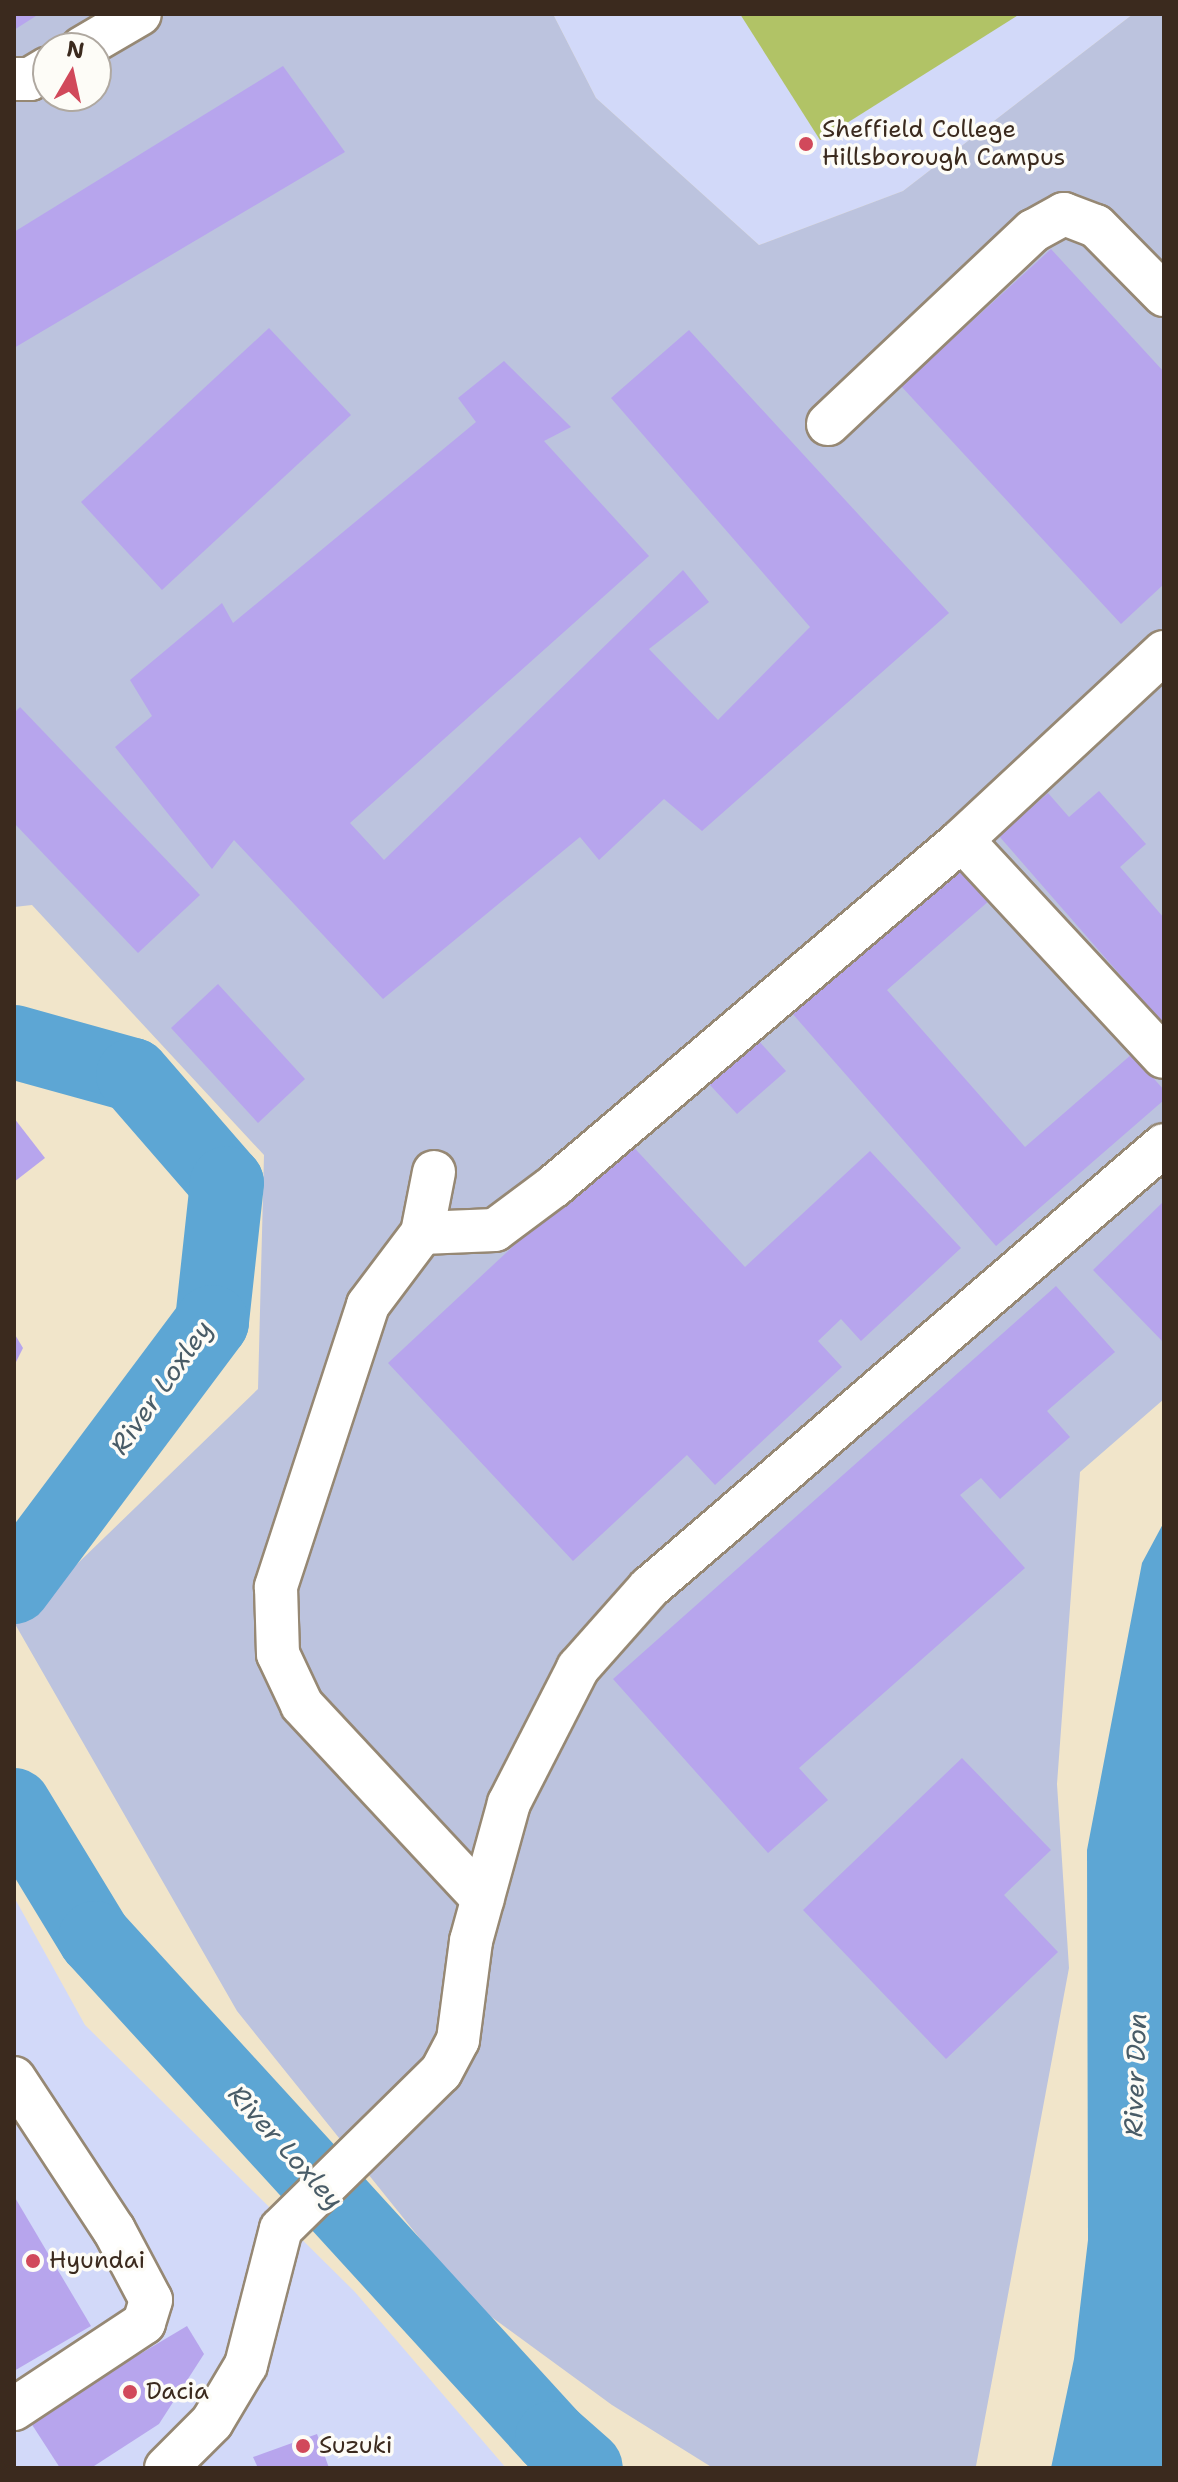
<!DOCTYPE html>
<html>
<head>
<meta charset="utf-8">
<style>
	body { margin:0 }
	#map { position:relative; width:1178px; height:2482px; overflow:hidden; background:#f1e5ca; font-family:"Shantell Sans",sans-serif }
	div>[style] { position:absolute }
	.built>* { inset:0; background:#d2d9f9 }
	.industrial>* { inset:0; background:#bcc3de }
	.green>* { inset:0; background:#b1c366 }
	.water>* { inset:0; background:#5da6d4 }
	.river>* { height:74px; margin:-37px; padding:0 37px; transform-origin:37px; border-radius:37px; background:#5da6d4 }
	.building>* { inset:0; background:#b7a5ed }
	.roads { filter:drop-shadow(2px 0 #968874) drop-shadow(-2px 0 #968874) drop-shadow(0 2px #968874) drop-shadow(0 -2px #968874) }
	.minor>* { height:42px; margin:-21px; padding:0 21px; transform-origin:21px; border-radius:21px; background:#fff }
	.dots>* { width:22px; height:22px; translate:-50% -50%; box-sizing:border-box; border:4px solid #fdfcf7; border-radius:50% }
	span { translate:-50% -50%; white-space:nowrap; text-align:center; line-height:1.15; -webkit-text-stroke:7px #fdfcf7; paint-order:stroke }
	.poi-label { font-size:24px; color:#3b2a1e }
	.left { translate:0 -50%; text-align:left }
	.water-label { font-size:26px; color:#495c67; font-style:italic }
	.frame { position:absolute; inset:0; border:16px solid #3b2a1e; pointer-events:none }
	.north { position:absolute; left:32px; top:32px; width:80px; height:80px; box-sizing:border-box; background:#fdfcf7; border:2px solid #afa8a0; border-radius:50%; rotate:9deg; font-size:22px; font-weight:700; line-height:32px; text-align:center; color:#3b2a1e }
	.north::after { content:''; display:block; margin:auto; width:28px; height:36px; background:#d1495b; clip-path:polygon(50% 0,100% 100%,50% 72%,0 100%) }
</style>
</head>
<body>
<div id="map">
	<div class="built">
		<div style="clip-path:polygon(553px 14px,1133px 14px,903px 191px,759px 245px,596px 98px)"></div>
		<div style="clip-path:polygon(14px 1897px,85px 2025px,355px 2292px,506px 2468px,14px 2468px)"></div>
	</div>
	<div class="industrial">
		<div style="clip-path:polygon(evenodd,14px 14px,553px 14px,596px 98px,759px 245px,903px 191px,1133px 14px,1164px 14px,1164px 1399px,1080px 1472px,1057px 1784px,1069px 1968px,976px 2466px,713px 2468px,612px 2405px,471px 2302px,237px 2011px,15px 1624px,258px 1389px,264px 1155px,32px 905px,14px 907px,14px 14px,48px 48px,96px 48px,96px 96px,48px 96px,48px 48px)"></div>
	</div>
	<div class="green">
		<div style="clip-path:polygon(740px 14px,1020px 14px,820px 140px)"></div>
	</div>
	<div class="water">
		<div style="clip-path:polygon(1164px 1522px,1164px 2468px,1051px 2468px,1074px 2359px,1088px 2240px,1087px 1850px,1142px 1563px)"></div>
	</div>
	<div class="river">
		<div style="left:14px;top:1042px;width:123px;rotate:15.5deg"></div>
		<div style="left:133px;top:1075px;width:143px;rotate:49deg"></div>
		<div style="left:227px;top:1183px;width:140px;rotate:96.2deg"></div>
		<div style="left:212px;top:1322px;width:331px;rotate:126.8deg"></div>
		<div style="left:14px;top:1805px;width:156px;rotate:58.7deg"></div>
		<div style="left:95px;top:1938px;width:677px;rotate:47.57deg"></div>
		<div style="left:552px;top:2438px;width:45px;rotate:41.4deg"></div>
	</div>
	<div class="building">
		<div style="clip-path:polygon(14px 14px,39px 14px,14px 30px)"></div>
		<div style="clip-path:polygon(283px 66px,345px 152px,14px 348px,14px 232px)"></div>
		<div style="clip-path:polygon(1051px 249px,1164px 372px,1164px 584px,1121px 624px,901px 386px)"></div>
		<div style="clip-path:polygon(269px 328px,351px 415px,162px 590px,81px 502px)"></div>
		<div style="clip-path:polygon(689px 330px,949px 613px,702px 831px,664px 799px,599px 860px,580px 837px,383px 999px,234px 840px,212px 869px,115px 747px,152px 716px,130px 680px,222px 603px,233px 623px,476px 422px,458px 398px,504px 361px,571px 427px,544px 441px,649px 556px,350px 823px,384px 860px,683px 570px,709px 602px,649px 649px,718px 720px,810px 627px,611px 398px)"></div>
		<div style="clip-path:polygon(20px 707px,200px 895px,138px 953px,14px 823px,14px 713px)"></div>
		<div style="clip-path:polygon(1099px 791px,1146px 844px,1120px 867px,1164px 918px,1164px 1025px,999px 836px,1048px 793px,1069px 817px)"></div>
		<div style="clip-path:polygon(959px 865px,990px 900px,887px 990px,1025px 1147px,1132px 1054px,1164px 1090px,1164px 1100px,996px 1246px,791px 1012px)"></div>
		<div style="clip-path:polygon(218px 984px,305px 1079px,258px 1123px,171px 1028px)"></div>
		<div style="clip-path:polygon(758px 1040px,786px 1071px,737px 1114px,709px 1084px)"></div>
		<div style="clip-path:polygon(14px 1118px,45px 1158px,14px 1182px)"></div>
		<div style="clip-path:polygon(627px 1140px,745px 1267px,870px 1151px,961px 1248px,861px 1341px,841px 1319px,818px 1341px,842px 1367px,715px 1485px,687px 1455px,573px 1561px,388px 1363px)"></div>
		<div style="clip-path:polygon(1164px 1201px,1164px 1343px,1093px 1270px)"></div>
		<div style="clip-path:polygon(1056px 1286px,1115px 1352px,1047px 1411px,1070px 1437px,1000px 1499px,981px 1478px,960px 1495px,1025px 1568px,799px 1768px,828px 1800px,768px 1853px,613px 1679px)"></div>
		<div style="clip-path:polygon(14px 1333px,23px 1348px,14px 1366px)"></div>
		<div style="clip-path:polygon(962px 1758px,1051px 1850px,1004px 1895px,1058px 1952px,946px 2059px,803px 1910px)"></div>
		<div style="clip-path:polygon(14px 2196px,91px 2326px,14px 2371px)"></div>
		<div style="clip-path:polygon(187px 2326px,204px 2354px,159px 2424px,91px 2468px,60px 2468px,29px 2420px)"></div>
		<div style="clip-path:polygon(317px 2434px,329px 2468px,258px 2468px,253px 2457px)"></div>
	</div>
	<div class="roads">
		<div class="minor">
			<div style="left:82px;top:48px;width:67px;rotate:-30.4deg"></div>
			<div style="left:14px;top:79px;width:16px"></div>
			<div style="left:30px;top:79px;width:21px;rotate:-31deg"></div>
			<div style="left:828px;top:424px;width:282px;rotate:-43.3deg"></div>
			<div style="left:1033px;top:231px;width:35px;rotate:-29deg"></div>
			<div style="left:1064px;top:214px;width:34px;rotate:21deg"></div>
			<div style="left:1096px;top:226px;width:97px;rotate:45.4deg"></div>
			<div style="left:1164px;top:652px;width:276px;rotate:137.1deg"></div>
			<div style="left:962px;top:840px;width:296px;rotate:47.1deg"></div>
			<div style="left:434px;top:1172px;width:62px;rotate:101.1deg"></div>
			<div style="left:422px;top:1233px;width:90px;rotate:126.9deg"></div>
			<div style="left:368px;top:1305px;width:297px;rotate:108.1deg"></div>
			<div style="left:276px;top:1587px;width:67px;rotate:88.3deg"></div>
			<div style="left:278px;top:1654px;width:56px;rotate:64.8deg"></div>
			<div style="left:302px;top:1705px;width:265px;rotate:47deg"></div>
			<div style="left:422px;top:1233px;width:73px;rotate:-2.4deg"></div>
			<div style="left:495px;top:1230px;width:74px;rotate:-36.7deg"></div>
			<div style="left:554px;top:1186px;width:535px;rotate:-40.3deg"></div>
			<div style="left:14px;top:2078px;width:182px;rotate:56.7deg"></div>
			<div style="left:114px;top:2230px;width:79px;rotate:62.1deg"></div>
			<div style="left:151px;top:2300px;width:24px;rotate:107deg"></div>
			<div style="left:144px;top:2323px;width:156px;rotate:146.5deg"></div>
			<div style="left:166px;top:2468px;width:65px;rotate:-45deg"></div>
			<div style="left:212px;top:2422px;width:66px;rotate:-59.2deg"></div>
			<div style="left:246px;top:2365px;width:140px;rotate:-75.6deg"></div>
			<div style="left:281px;top:2229px;width:224px;rotate:-44.5deg"></div>
			<div style="left:441px;top:2072px;width:36px;rotate:-62deg"></div>
			<div style="left:458px;top:2040px;width:100px;rotate:-82.5deg"></div>
			<div style="left:471px;top:1941px;width:143px;rotate:-74.6deg"></div>
			<div style="left:509px;top:1803px;width:152px;rotate:-62.9deg"></div>
			<div style="left:578px;top:1668px;width:107px;rotate:-48.4deg"></div>
			<div style="left:649px;top:1588px;width:679px;rotate:-40.7deg"></div>
		</div>
	</div>
	<div class="dots">
		<div style="left:806px;top:144px;background:#d1495b"></div>
		<div style="left:33px;top:2261px;background:#d1495b"></div>
		<div style="left:130px;top:2392px;background:#d1495b"></div>
		<div style="left:303px;top:2446px;background:#d1495b"></div>
	</div>
	<div class="poi-label">
		<span class="left" style="left:822px;top:144px">Sheffield College<br>Hillsborough Campus</span>
		<span class="left" style="left:49px;top:2261px">Hyundai</span>
		<span class="left" style="left:146px;top:2392px">Dacia</span>
		<span class="left" style="left:319px;top:2446px">Suzuki</span>
	</div>
	<div class="water-label">
		<span style="left:161px;top:1387px;rotate:-55deg">River Loxley</span>
		<span style="left:1135px;top:2075px;rotate:-88deg">River Don</span>
		<span style="left:286px;top:2147px;rotate:48deg">River Loxley</span>
	</div>
	<div class="frame"></div>
	<div class="north">N</div>
</div>
</body>
</html>
